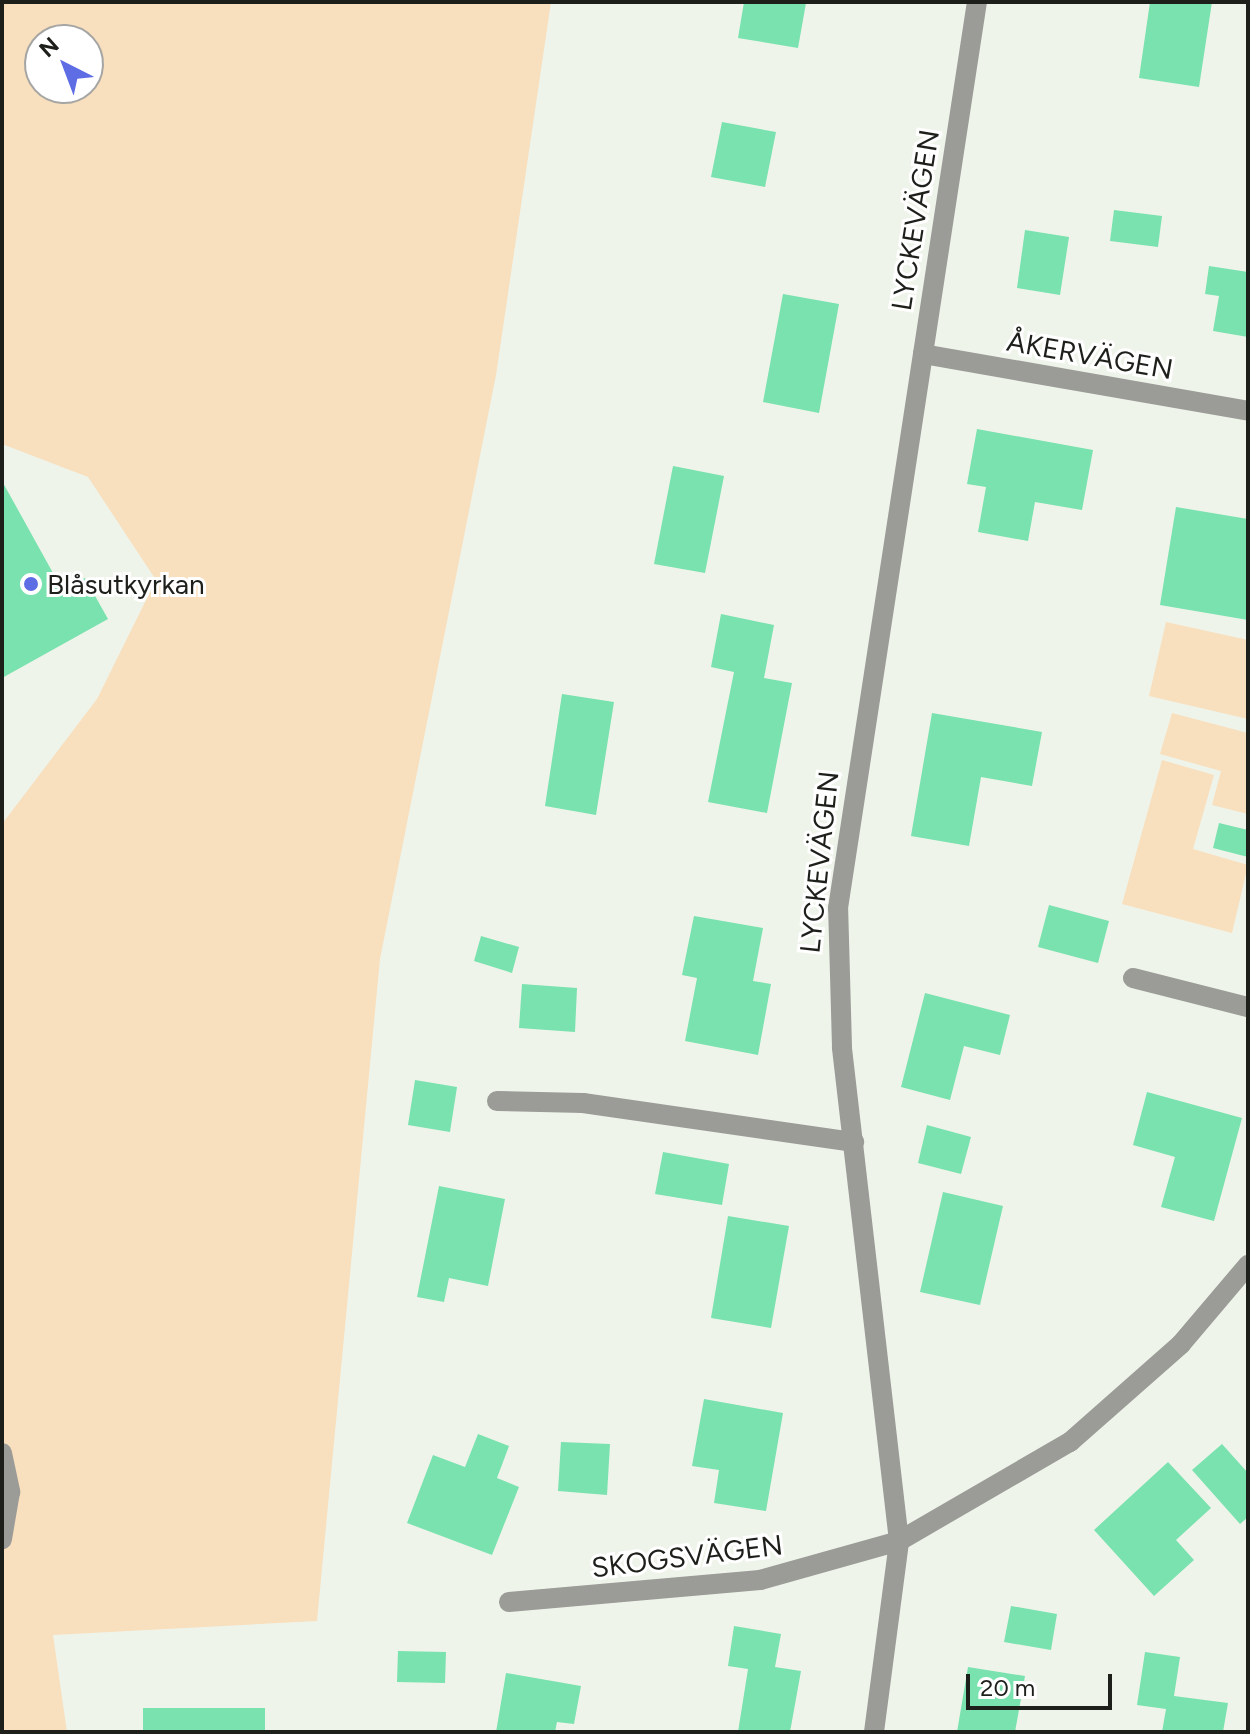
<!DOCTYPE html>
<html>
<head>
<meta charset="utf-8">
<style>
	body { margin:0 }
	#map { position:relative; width:1250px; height:1734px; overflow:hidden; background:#eff4eb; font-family:Figtree,sans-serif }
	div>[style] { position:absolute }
	.green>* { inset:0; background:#f8dfbd }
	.building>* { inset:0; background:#79e2ae }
	.lane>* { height:20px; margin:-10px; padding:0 10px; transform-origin:10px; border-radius:10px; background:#9b9b97 }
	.street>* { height:20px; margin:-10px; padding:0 10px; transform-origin:10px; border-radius:10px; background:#9b9b97 }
	.dots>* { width:22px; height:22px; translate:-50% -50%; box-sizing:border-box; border:4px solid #fff; border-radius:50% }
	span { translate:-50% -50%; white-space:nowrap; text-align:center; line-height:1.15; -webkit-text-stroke:6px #fff; paint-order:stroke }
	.street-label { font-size:28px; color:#1d1f1b }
	.poi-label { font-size:28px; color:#1d1f1b }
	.left { translate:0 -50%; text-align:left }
	.frame { position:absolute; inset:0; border:4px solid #1d1f1b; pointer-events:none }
	.north { position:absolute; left:24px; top:24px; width:80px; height:80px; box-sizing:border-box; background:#fff; border:2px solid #a5a5a4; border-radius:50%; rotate:318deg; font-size:22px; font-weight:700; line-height:32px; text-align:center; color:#1d1f1b }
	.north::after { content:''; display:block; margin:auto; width:28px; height:36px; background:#5f6de5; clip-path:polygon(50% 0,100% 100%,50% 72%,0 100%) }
	.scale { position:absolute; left:966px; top:1674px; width:146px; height:36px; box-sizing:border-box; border:4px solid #1d1f1b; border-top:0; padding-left:10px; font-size:24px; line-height:28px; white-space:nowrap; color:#1d1f1b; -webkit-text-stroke:6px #fff; paint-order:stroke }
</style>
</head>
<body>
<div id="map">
	<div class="green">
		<div style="clip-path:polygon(evenodd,2px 2px,551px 2px,496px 375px,380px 959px,317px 1621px,53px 1635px,67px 1732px,2px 1732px,2px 824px,97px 699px,156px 580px,88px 477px,2px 444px,2px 2px,40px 40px,88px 40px,88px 88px,40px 88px,40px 40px)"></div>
		<div style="clip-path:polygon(1166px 622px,1248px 640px,1248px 719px,1149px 696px)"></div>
		<div style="clip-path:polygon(1172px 713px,1248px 733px,1248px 814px,1212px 805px,1221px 771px,1160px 754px)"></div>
		<div style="clip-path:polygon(1162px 760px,1214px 775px,1193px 849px,1248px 865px,1232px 933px,1122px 904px)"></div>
	</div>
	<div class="building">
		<div style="clip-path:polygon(744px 2px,806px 3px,798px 48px,738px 38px)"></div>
		<div style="clip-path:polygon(1150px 2px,1212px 2px,1199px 87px,1139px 78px)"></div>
		<div style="clip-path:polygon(722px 122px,776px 132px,765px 187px,711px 177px)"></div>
		<div style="clip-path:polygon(1114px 210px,1162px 216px,1158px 247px,1110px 241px)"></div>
		<div style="clip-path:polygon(1025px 230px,1069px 237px,1060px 295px,1017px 288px)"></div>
		<div style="clip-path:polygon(1209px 266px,1248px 272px,1248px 337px,1213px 331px,1219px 296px,1205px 294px)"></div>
		<div style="clip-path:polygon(783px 294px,839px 304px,819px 413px,763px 402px)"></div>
		<div style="clip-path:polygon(977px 429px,1093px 450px,1082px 510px,1035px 502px,1028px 541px,978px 532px,986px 487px,967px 484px)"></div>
		<div style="clip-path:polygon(673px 466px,724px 476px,705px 573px,654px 564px)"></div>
		<div style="clip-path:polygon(2px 481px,63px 591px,85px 578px,108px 619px,2px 678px)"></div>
		<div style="clip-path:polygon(1176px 507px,1248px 519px,1248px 620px,1160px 605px)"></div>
		<div style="clip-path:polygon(721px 614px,774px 625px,764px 678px,792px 683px,767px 813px,708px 802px,734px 672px,711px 667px)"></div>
		<div style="clip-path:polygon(562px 694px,614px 702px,596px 815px,545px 806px)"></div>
		<div style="clip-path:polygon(932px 713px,1042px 732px,1032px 786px,981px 777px,969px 846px,911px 836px)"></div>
		<div style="clip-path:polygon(1219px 823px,1248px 830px,1248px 857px,1213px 848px)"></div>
		<div style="clip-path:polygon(1049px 905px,1109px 921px,1098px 963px,1038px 947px)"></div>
		<div style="clip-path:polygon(694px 916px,763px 928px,753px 981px,771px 984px,758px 1055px,685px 1041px,697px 978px,682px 975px)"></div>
		<div style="clip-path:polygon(481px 936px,519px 947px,512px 973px,474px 961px)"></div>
		<div style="clip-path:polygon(522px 984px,577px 988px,575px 1032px,519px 1028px)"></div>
		<div style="clip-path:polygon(925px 993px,1010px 1015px,1000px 1055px,964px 1046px,950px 1100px,901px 1087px)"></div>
		<div style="clip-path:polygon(415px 1080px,457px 1087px,450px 1132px,408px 1125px)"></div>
		<div style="clip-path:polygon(1147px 1092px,1242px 1118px,1214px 1221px,1161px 1207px,1175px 1157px,1133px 1145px)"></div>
		<div style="clip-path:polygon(927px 1125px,971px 1137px,961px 1174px,918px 1163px)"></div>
		<div style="clip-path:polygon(663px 1152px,729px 1164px,722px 1205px,655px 1194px)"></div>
		<div style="clip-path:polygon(439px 1186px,505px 1199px,488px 1286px,449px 1278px,444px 1302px,417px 1297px)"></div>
		<div style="clip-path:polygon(943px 1192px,1003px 1206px,980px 1305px,920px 1292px)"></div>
		<div style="clip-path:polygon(728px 1216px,789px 1226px,771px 1328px,711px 1318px)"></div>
		<div style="clip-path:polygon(704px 1399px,783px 1413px,766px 1511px,714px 1503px,719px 1470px,692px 1466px)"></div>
		<div style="clip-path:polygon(478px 1434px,509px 1446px,497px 1478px,519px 1487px,492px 1555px,407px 1523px,433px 1455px,465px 1467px)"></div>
		<div style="clip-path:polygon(561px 1442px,610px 1444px,607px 1495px,558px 1491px)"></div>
		<div style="clip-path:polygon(1222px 1444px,1248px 1473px,1248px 1517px,1240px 1524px,1192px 1470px)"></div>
		<div style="clip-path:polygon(1168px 1462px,1211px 1508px,1176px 1540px,1194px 1560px,1154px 1596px,1094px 1530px)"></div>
		<div style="clip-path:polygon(1011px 1606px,1057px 1614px,1051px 1650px,1004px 1642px)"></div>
		<div style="clip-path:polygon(734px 1626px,781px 1634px,775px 1667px,801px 1671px,790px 1732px,738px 1732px,748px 1669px,728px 1666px)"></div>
		<div style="clip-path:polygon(398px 1651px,446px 1652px,445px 1683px,397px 1682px)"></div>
		<div style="clip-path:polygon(1145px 1652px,1180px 1657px,1174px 1696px,1228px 1703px,1223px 1732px,1162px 1732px,1166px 1709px,1137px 1705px)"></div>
		<div style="clip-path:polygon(968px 1667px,1025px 1676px,1015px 1732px,957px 1732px)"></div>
		<div style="clip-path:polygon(506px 1673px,581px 1686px,574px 1724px,557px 1722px,555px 1732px,496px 1732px)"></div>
		<div style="clip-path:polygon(143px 1708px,265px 1708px,265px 1732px,143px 1732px)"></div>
	</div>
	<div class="lane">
		<div style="left:1133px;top:978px;width:119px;rotate:14.2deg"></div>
		<div style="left:497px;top:1101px;width:86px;rotate:1.3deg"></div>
		<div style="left:583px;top:1103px;width:274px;rotate:8.2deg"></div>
		<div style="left:2px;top:1453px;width:40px;rotate:78deg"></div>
		<div style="left:10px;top:1492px;width:48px;rotate:99.7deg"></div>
	</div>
	<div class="street">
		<div style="left:923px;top:354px;width:330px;rotate:9.9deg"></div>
		<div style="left:509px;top:1602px;width:252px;rotate:-5deg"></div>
		<div style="left:760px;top:1580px;width:144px;rotate:-15.7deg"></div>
		<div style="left:899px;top:1541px;width:198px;rotate:-30.1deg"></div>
		<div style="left:1070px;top:1442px;width:148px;rotate:-41.4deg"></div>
		<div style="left:1181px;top:1344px;width:104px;rotate:-49.7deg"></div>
		<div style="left:874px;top:1732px;width:193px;rotate:-82.5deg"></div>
		<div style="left:899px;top:1541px;width:497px;rotate:-96.6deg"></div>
		<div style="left:842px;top:1047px;width:139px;rotate:-91.6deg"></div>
		<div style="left:838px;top:908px;width:917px;rotate:-81.28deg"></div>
	</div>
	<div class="dots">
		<div style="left:31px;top:584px;background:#5f6de5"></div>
	</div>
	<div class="street-label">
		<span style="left:915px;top:220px;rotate:-81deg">LYCKEVÄGEN</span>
		<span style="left:1090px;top:355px;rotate:10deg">ÅKERVÄGEN</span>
		<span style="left:819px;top:862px;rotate:-84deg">LYCKEVÄGEN</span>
		<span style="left:687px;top:1556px;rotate:-7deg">SKOGSVÄGEN</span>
	</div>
	<div class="poi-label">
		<span class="left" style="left:47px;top:584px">Blåsutkyrkan</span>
	</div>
	<div class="frame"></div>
	<div class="north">N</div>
	<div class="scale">20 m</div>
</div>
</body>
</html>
